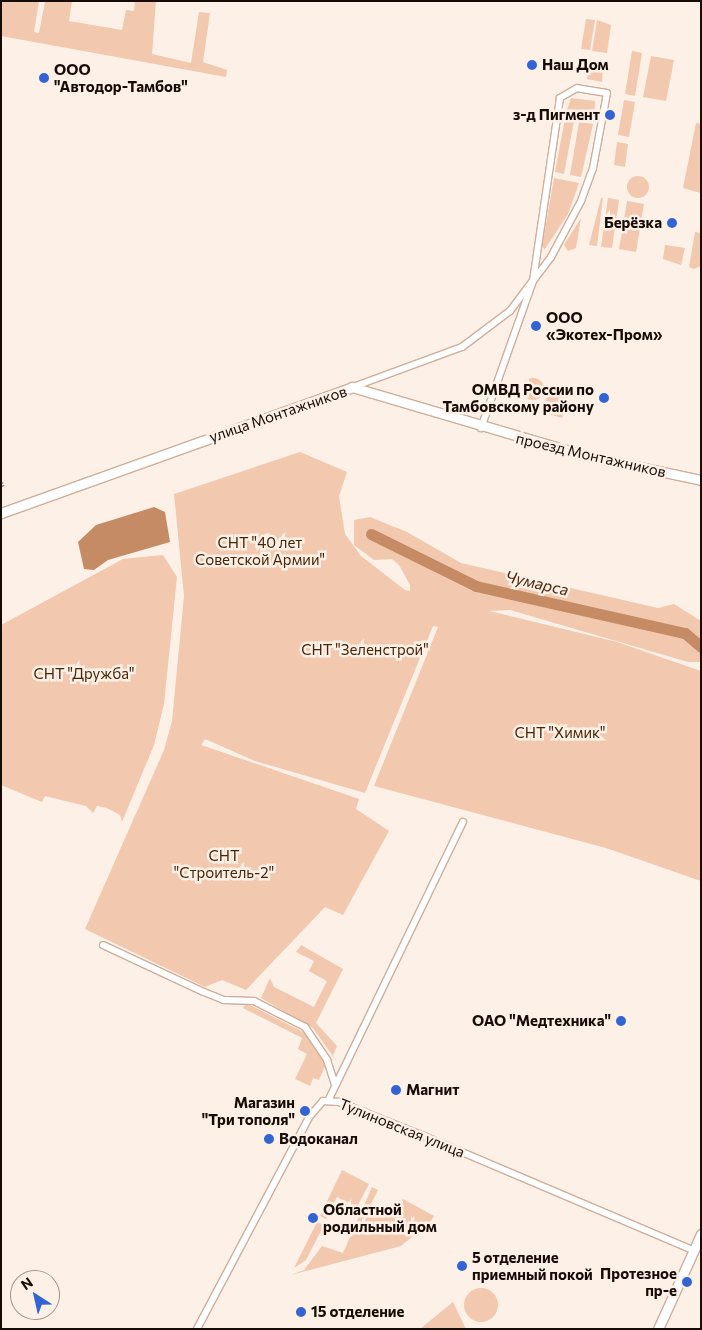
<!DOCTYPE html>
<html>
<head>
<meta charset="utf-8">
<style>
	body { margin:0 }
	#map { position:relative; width:702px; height:1330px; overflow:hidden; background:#fdf0e7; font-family:Commissioner,sans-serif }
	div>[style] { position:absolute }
	.green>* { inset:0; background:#f2c8ae }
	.round { border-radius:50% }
	.water>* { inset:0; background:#c58b65 }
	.river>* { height:11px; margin:-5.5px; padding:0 5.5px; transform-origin:5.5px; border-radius:5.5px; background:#c58b65 }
	.roads { filter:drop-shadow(1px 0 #ceae9b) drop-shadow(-1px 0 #ceae9b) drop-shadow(0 1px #ceae9b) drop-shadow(0 -1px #ceae9b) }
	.minor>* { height:6px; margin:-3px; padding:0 3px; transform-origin:3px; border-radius:3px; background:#fff }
	.secondary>* { height:9px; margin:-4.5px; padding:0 4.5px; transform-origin:4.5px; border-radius:4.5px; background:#fff }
	.rail>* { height:4px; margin-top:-2px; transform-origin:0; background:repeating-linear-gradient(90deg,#fdf0e7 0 5.5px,#695d56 0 11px); box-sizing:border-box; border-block:1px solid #695d56 }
	.dots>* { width:14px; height:14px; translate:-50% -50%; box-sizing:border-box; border:2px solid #fdf0e7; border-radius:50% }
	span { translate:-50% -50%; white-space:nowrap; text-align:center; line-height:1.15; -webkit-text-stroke:5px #fdf0e7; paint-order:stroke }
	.poi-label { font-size:15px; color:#160b05; font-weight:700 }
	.left { translate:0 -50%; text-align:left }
	.right { translate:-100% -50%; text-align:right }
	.street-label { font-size:15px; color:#160b05 }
	.park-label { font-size:15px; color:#4a2405 }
	.water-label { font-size:16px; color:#4c2507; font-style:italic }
	.frame { position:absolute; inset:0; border:2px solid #160b05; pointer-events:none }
	.north { position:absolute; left:10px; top:1270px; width:50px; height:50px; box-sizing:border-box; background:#fdf0e7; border:1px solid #a1948d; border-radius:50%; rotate:325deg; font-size:14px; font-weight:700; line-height:20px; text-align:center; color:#160b05 }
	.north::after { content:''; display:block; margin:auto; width:18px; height:22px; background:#3364d3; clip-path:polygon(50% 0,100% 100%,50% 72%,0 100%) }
</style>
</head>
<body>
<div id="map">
	<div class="green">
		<div style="clip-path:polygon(1px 1px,39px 1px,34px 32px,39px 33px,45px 1px,72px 1px,69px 21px,122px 30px,126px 10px,134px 11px,135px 1px,156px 1px,152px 54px,191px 63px,199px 12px,210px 13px,203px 62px,227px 70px,226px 77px,1px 36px)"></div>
		<div style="clip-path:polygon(586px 19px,595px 20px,590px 50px,581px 49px)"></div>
		<div style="clip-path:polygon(597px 20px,611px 25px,607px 53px,592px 51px)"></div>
		<div style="clip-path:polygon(632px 51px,642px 53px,635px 96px,625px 94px)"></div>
		<div style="clip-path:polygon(651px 56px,674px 60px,666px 101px,643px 97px)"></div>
		<div style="clip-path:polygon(603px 60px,602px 82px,587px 79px,589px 68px)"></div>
		<div style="clip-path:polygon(571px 98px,595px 101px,594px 121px,565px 116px)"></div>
		<div style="clip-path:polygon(624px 100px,635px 102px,629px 137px,618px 135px)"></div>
		<div style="clip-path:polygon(565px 119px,574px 121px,564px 174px,555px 172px)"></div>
		<div style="clip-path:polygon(579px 122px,593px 124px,581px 177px,570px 175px)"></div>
		<div style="clip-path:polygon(696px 123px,701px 124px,701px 193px,683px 188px)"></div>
		<div style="clip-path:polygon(617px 142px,628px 144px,625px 167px,614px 165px)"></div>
		<div class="round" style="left:627px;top:176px;width:22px;height:22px"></div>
		<div style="clip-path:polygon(554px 178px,579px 183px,568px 214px,545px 249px,542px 247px)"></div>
		<div style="clip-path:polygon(601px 198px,603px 198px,597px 246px,589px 245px)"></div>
		<div style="clip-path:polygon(608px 198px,619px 200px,612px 248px,601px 247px)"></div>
		<div style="clip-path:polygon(627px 201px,644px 204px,636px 252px,619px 249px)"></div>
		<div style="clip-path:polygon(581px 218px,576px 248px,568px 251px,564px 245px)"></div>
		<div style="clip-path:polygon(695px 232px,701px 233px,701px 266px,694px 269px,689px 267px)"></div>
		<div style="clip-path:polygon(665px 245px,685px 248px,681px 265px,663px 259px)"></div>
		<div class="round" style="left:522px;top:378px;width:22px;height:22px"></div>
		<div style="clip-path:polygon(550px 387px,569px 394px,562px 418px,542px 412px)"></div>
		<div style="clip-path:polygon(300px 452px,347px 472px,339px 496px,345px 534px,361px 556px,405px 590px,410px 591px,410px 585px,399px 565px,392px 559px,374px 560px,354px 545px,354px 520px,370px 517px,407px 532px,461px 563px,658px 608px,674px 604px,701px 621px,701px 662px,688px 662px,510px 610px,489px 611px,617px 642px,701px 671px,701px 881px,606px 848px,374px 786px,438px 627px,433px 626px,365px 793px,255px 761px,205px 739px,201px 745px,359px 799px,356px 809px,389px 831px,343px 915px,325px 907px,246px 990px,222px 980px,205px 987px,85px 929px,164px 750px,172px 721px,184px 596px,174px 494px)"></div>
		<div style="clip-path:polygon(163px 555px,177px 577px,164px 704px,154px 745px,122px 822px,120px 815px,107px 808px,97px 806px,93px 813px,86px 806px,45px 796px,42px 802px,1px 785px,1px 625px,123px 559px)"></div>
		<div style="clip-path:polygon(301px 945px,343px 969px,316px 1023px,337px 1046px,333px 1055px,337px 1062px,313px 1028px,261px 998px,270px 978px,274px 987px,314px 1007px,327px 981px,309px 971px,314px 961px,296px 952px)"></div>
		<div style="clip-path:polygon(246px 1003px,309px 1035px,326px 1064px,319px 1080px,313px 1078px,310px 1086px,295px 1079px,307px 1054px,298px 1049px,302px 1038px,243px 1008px)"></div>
		<div style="clip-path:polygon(342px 1170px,369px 1184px,357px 1207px,337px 1197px,326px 1219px,320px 1216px)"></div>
		<div style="clip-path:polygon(372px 1187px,378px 1190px,370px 1206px,373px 1212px,380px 1215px,385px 1207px,396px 1212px,403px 1199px,434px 1216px,431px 1221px,401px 1246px,291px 1275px,304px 1270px,322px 1246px,343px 1253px)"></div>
		<div style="clip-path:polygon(317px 1222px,324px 1225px,306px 1260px,294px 1268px)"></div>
		<div class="round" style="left:464px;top:1288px;width:34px;height:34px"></div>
		<div style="clip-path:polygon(453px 1302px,466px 1329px,420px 1329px)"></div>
	</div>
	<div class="water">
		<div style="clip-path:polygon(154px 507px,165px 512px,170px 542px,108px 560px,94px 570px,84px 569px,78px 542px,96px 525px)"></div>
	</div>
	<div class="river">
		<div style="left:371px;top:534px;width:117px;rotate:26.3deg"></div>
		<div style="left:476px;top:586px;width:214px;rotate:12.7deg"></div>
		<div style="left:685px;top:633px;width:21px;rotate:41deg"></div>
	</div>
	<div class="roads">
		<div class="minor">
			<div style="left:353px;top:387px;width:116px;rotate:-20.2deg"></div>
			<div style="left:462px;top:347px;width:60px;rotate:-36.9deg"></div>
			<div style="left:510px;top:311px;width:38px;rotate:-53deg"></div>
			<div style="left:533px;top:281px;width:30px;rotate:-53deg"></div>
			<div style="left:551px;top:257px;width:64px;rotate:-61.8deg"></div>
			<div style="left:581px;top:201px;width:35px;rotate:-70deg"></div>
			<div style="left:593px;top:168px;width:76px;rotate:-79.4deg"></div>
			<div style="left:607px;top:93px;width:30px;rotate:-171deg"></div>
			<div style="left:577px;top:88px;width:20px;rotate:150deg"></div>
			<div style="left:560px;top:98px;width:185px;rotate:98.4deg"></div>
			<div style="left:533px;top:281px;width:156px;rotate:109.5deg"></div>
			<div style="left:103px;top:945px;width:111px;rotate:25deg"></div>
			<div style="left:204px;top:992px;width:22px;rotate:22deg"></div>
			<div style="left:224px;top:1000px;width:30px;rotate:2deg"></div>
			<div style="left:254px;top:1001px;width:57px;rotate:27deg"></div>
			<div style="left:305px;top:1027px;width:40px;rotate:56deg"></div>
			<div style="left:327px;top:1060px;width:25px;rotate:72deg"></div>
			<div style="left:328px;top:1101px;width:310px;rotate:-64.2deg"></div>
			<div style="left:197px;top:1329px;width:241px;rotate:-62.1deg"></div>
			<div style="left:310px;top:1116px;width:20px;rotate:-49deg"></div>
			<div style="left:323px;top:1101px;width:16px;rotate:4deg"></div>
			<div style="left:339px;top:1102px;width:92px;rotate:21.8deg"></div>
			<div style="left:424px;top:1136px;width:292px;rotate:23deg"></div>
		</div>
		<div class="secondary">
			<div style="left:1px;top:513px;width:373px;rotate:-19.7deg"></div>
			<div style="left:352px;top:387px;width:237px;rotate:16.4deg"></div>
			<div style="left:579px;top:454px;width:125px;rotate:12deg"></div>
			<div style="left:658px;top:1329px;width:104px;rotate:-65.6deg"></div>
		</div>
	</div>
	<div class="rail">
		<div style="left:1px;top:485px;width:3px;rotate:-18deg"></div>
	</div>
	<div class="dots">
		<div style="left:532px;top:65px;background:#3364d3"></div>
		<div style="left:44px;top:78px;background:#3364d3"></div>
		<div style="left:610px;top:115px;background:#3364d3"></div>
		<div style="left:672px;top:223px;background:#3364d3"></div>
		<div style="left:536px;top:326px;background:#3364d3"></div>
		<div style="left:604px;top:398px;background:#3364d3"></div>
		<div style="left:621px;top:1021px;background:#3364d3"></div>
		<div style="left:396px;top:1090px;background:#3364d3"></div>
		<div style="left:305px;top:1111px;background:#3364d3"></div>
		<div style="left:269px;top:1139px;background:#3364d3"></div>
		<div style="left:313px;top:1218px;background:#3364d3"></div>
		<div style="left:462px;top:1266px;background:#3364d3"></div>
		<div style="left:687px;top:1282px;background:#3364d3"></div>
		<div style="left:301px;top:1312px;background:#3364d3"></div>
	</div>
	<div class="poi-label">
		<span class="left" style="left:542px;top:65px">Наш Дом</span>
		<span class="left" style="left:54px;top:78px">ООО<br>"Автодор-Тамбов"</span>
		<span class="right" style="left:600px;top:115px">з-д Пигмент</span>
		<span class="right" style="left:662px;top:223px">Берёзка</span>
		<span class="left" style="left:546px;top:326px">ООО<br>«Экотех-Пром»</span>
		<span class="right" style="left:594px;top:398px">ОМВД России по<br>Тамбовскому району</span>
		<span class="right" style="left:611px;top:1021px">ОАО "Медтехника"</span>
		<span class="left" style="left:406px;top:1090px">Магнит</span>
		<span class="right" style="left:295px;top:1111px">Магазин<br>"Три тополя"</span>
		<span class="left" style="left:279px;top:1139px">Водоканал</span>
		<span class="left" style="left:323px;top:1218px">Областной<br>родильный дом</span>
		<span class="left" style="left:472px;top:1266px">5 отделение<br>приемный покой</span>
		<span class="right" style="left:677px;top:1282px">Протезное<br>пр-е</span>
		<span class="left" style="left:311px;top:1312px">15 отделение</span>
	</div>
	<div class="street-label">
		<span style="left:278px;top:414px;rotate:-19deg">улица Монтажников</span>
		<span style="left:591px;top:455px;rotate:13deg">проезд Монтажников</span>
		<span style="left:402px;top:1128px;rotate:22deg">Тулиновская улица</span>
	</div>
	<div class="park-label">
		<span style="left:260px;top:551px">СНТ "40 лет<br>Советской Армии"</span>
		<span style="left:365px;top:650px">СНТ "Зеленстрой"</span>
		<span style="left:84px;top:674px">СНТ "Дружба"</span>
		<span style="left:560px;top:733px">СНТ "Химик"</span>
		<span style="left:224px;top:864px">СНТ<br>"Строитель-2"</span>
	</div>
	<div class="water-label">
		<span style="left:537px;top:583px;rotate:13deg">Чумарса</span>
	</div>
	<div class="frame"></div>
	<div class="north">N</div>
</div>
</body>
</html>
